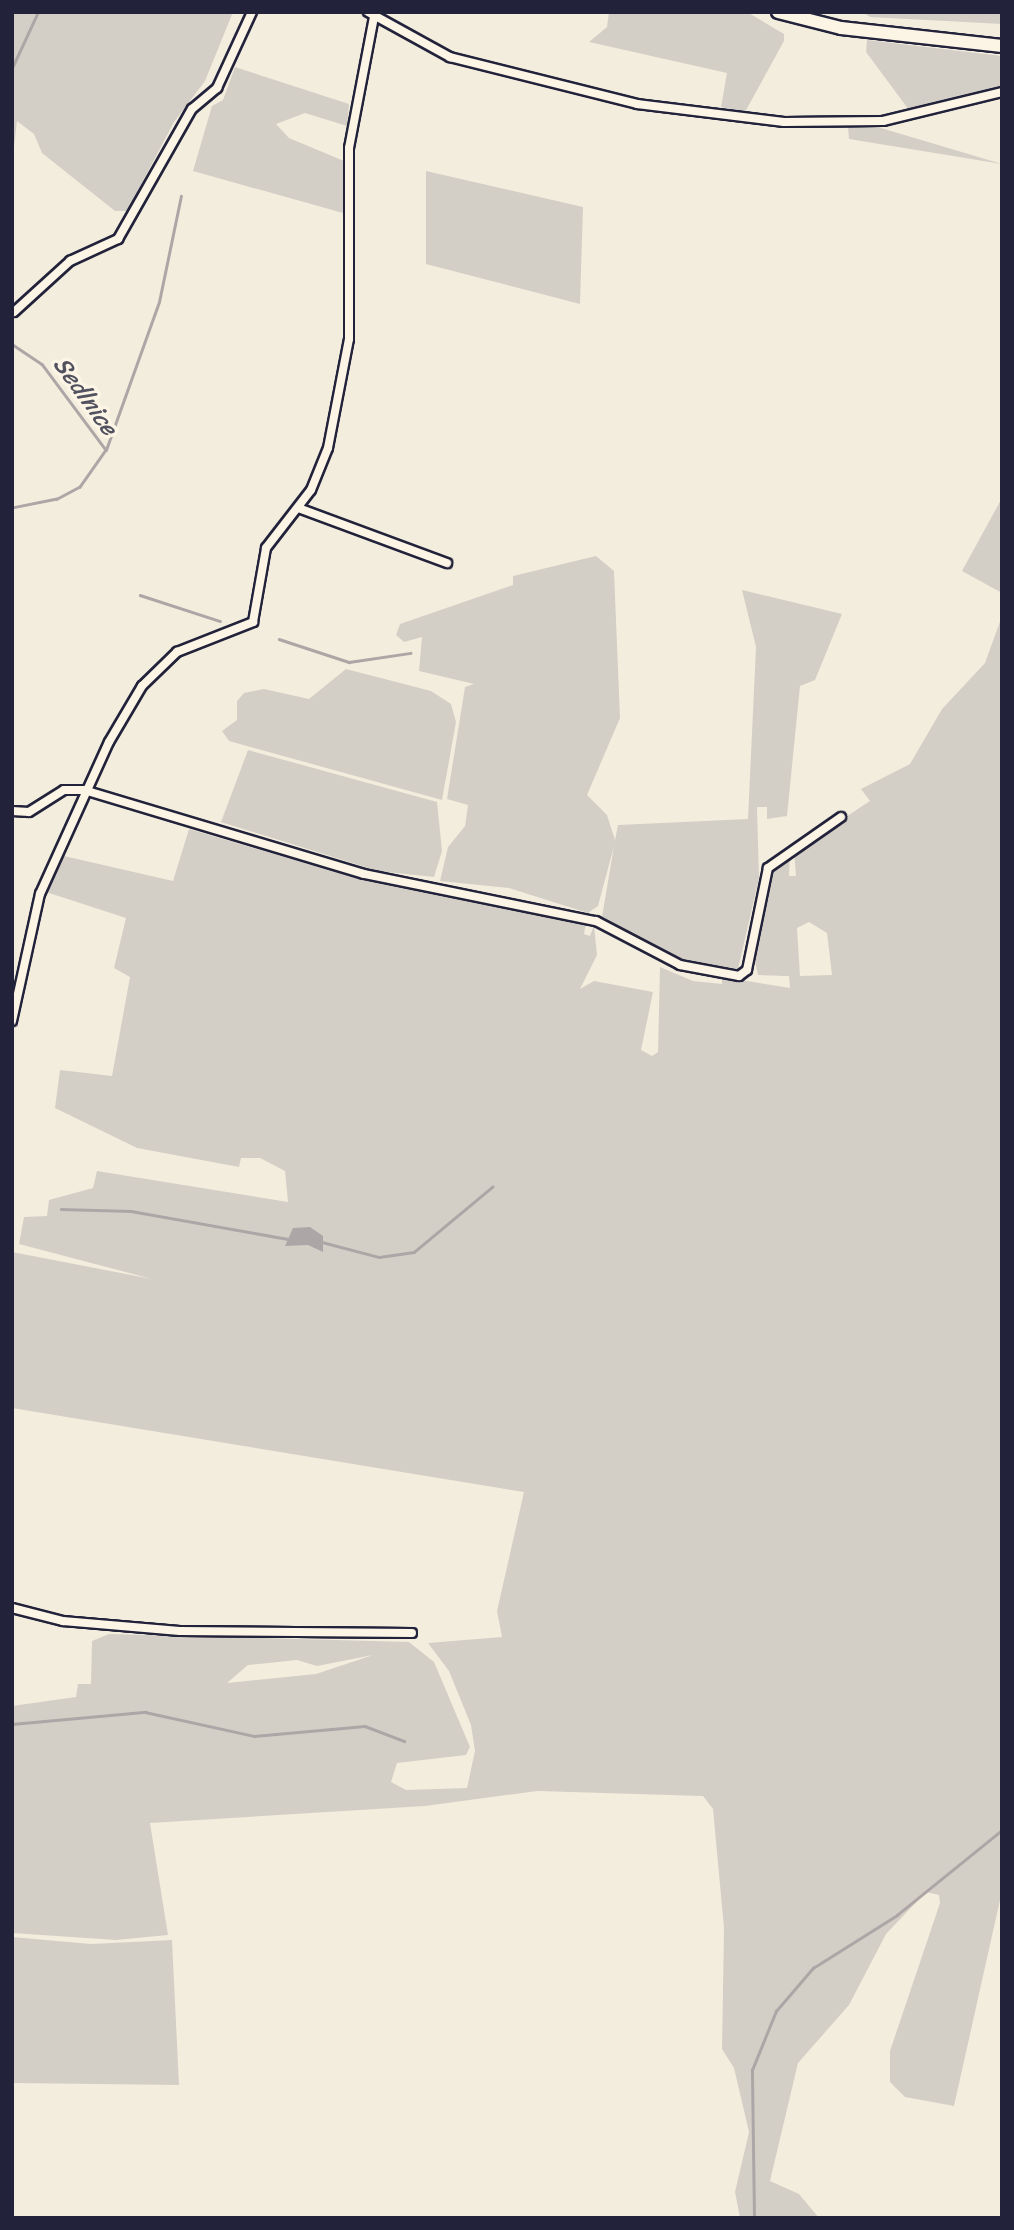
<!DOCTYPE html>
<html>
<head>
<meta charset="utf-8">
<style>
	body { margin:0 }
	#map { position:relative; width:1014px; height:2230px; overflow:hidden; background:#f3edde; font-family:Sriracha,sans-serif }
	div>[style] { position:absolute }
	.green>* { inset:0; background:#d4cfc6 }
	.water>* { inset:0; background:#aca7a6 }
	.stream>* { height:2.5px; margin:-1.25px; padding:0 1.25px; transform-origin:1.25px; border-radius:1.25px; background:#aca7a6 }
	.roads { filter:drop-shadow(2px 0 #22223b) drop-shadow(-2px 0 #22223b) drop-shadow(0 2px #22223b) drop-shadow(0 -2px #22223b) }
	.street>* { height:8px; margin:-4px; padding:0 4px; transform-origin:4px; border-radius:4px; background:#fcf5e5 }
	.secondary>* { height:12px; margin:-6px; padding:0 6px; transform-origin:6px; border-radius:6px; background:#fcf5e5 }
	span { translate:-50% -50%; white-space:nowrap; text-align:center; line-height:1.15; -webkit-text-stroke:7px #fcf5e5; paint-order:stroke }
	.water-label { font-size:24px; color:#525160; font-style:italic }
	.frame { position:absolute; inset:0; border:14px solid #22223b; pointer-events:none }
</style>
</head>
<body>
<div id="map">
	<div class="green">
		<div style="clip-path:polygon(12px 12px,233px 12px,205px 81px,174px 122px,127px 211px,115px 211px,42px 153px,34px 134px,17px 121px,12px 164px)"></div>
		<div style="clip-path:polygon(609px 12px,747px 12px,784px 34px,784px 41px,745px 112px,721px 107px,727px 73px,589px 42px,607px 27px)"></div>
		<div style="clip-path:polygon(863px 12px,1002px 12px,1002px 24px,870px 17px)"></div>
		<div style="clip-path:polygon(867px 40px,1002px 56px,1002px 89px,912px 114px,866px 52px)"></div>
		<div style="clip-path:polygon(235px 67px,349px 104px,347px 126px,305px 113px,276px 124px,289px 138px,344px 161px,343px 213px,193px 171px,212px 106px,223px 100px)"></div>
		<div style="clip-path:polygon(848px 127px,881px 128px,1002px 164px,849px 139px)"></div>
		<div style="clip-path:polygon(426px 171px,583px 207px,580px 304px,426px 264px)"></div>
		<div style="clip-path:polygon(1002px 498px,1002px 593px,962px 571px)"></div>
		<div style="clip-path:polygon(596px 556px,614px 571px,620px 718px,587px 795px,607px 815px,615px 840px,618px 825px,748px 819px,756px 647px,742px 590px,842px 614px,815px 680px,800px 686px,787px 816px,767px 819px,767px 807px,757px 807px,759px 878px,738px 969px,679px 959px,602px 917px,614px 846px,598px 906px,588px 913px,509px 888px,440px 881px,448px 847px,465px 826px,468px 805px,447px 799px,465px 687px,474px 684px,419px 671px,422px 637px,404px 642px,396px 635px,400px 624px,513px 585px,513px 576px)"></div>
		<div style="clip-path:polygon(evenodd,1002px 616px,1002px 1891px,954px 2106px,905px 2097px,890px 2082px,890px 2051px,940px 1903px,939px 1895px,926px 1892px,886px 1934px,849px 2005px,798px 2063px,770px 2181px,799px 2194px,819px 2218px,740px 2218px,735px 2192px,749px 2132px,734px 2068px,722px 2049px,724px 1928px,713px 1809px,703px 1796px,537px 1791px,425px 1806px,150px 1823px,168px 1935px,116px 1940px,12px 1933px,12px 1706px,76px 1697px,78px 1684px,91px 1684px,92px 1641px,109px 1634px,409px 1642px,434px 1662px,470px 1747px,466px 1755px,397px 1763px,391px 1782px,406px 1790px,467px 1788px,475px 1751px,471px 1725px,449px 1671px,428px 1643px,502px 1637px,497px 1611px,524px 1492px,12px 1408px,12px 1252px,152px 1279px,19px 1244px,24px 1217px,47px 1216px,49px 1200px,93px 1188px,97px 1171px,288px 1202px,285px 1171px,260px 1158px,241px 1158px,239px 1167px,137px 1148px,55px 1108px,60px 1070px,112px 1076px,130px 977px,114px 968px,126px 918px,46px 892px,64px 856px,173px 881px,189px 829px,363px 880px,586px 923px,584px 934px,590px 936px,594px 925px,597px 955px,580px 989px,594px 981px,653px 992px,641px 1050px,652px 1056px,658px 1052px,660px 967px,693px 981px,722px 984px,722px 977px,790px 988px,789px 976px,758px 975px,753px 952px,766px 874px,790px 853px,789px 876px,796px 876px,794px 851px,870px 801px,861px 789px,910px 764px,942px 709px,985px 663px,1002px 616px,809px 922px,827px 933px,832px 975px,800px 976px,797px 928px,809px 922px,1002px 616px,373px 1655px,316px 1674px,227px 1683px,248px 1665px,297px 1660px,317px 1666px,373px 1655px)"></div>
		<div style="clip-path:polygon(346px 669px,431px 691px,451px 704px,456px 722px,442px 800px,229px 741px,222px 731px,237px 720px,237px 701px,244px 693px,264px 689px,309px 699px)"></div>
		<div style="clip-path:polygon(248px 750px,437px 802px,442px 851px,434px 877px,378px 871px,221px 822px)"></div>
		<div style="clip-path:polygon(12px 1937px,91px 1944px,172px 1940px,179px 2085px,12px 2083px)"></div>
	</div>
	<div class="water">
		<div style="clip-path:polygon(310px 1227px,323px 1236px,323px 1252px,308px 1245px,285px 1246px,293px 1228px)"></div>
	</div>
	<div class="stream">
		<div style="left:12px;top:68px;width:62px;rotate:-65.1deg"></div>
		<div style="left:12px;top:344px;width:36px;rotate:34deg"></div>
		<div style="left:42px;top:364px;width:107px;rotate:53.3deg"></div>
		<div style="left:106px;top:450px;width:45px;rotate:125.1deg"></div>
		<div style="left:80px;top:487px;width:26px;rotate:152deg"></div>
		<div style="left:57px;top:499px;width:46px;rotate:168.7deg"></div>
		<div style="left:106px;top:450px;width:157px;rotate:-70.3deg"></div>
		<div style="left:159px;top:302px;width:108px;rotate:-78.3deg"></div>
		<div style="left:140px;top:595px;width:84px;rotate:18deg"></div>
		<div style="left:279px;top:639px;width:74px;rotate:18.2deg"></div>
		<div style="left:349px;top:662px;width:62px;rotate:-8.4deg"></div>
		<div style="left:61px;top:1209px;width:70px;rotate:1.6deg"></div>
		<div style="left:131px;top:1211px;width:159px;rotate:10.1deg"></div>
		<div style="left:322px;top:1242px;width:59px;rotate:14.7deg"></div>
		<div style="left:379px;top:1257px;width:35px;rotate:-8deg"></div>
		<div style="left:414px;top:1252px;width:102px;rotate:-39.8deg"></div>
		<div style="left:12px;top:1724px;width:134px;rotate:-5.2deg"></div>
		<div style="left:145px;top:1712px;width:112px;rotate:12.4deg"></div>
		<div style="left:254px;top:1736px;width:111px;rotate:-5.1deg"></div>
		<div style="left:365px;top:1726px;width:42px;rotate:21deg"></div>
		<div style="left:754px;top:2218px;width:148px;rotate:-90.8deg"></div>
		<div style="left:752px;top:2070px;width:64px;rotate:-67.9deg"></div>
		<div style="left:776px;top:2011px;width:57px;rotate:-49.3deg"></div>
		<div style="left:813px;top:1968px;width:99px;rotate:-32.2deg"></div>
		<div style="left:897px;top:1915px;width:135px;rotate:-39deg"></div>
	</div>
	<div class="roads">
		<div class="street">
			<div style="left:368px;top:12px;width:94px;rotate:28.8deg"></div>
			<div style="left:450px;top:57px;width:193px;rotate:14.1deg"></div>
			<div style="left:637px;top:104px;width:148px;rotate:7deg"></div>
			<div style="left:784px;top:122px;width:99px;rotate:-0.6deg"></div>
			<div style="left:883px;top:121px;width:122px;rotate:-13.7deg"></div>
			<div style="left:14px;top:312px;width:76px;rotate:-42.3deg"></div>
			<div style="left:70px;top:261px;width:53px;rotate:-24.6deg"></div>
			<div style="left:118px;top:239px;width:150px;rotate:-60.4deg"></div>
			<div style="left:192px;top:109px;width:33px;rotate:-40deg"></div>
			<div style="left:217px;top:88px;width:84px;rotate:-65.3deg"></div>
			<div style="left:298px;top:508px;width:159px;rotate:20.3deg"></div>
			<div style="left:12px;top:811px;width:17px;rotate:3deg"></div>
			<div style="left:29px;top:812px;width:41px;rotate:-32.2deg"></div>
			<div style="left:64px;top:790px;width:20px"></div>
			<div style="left:84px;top:790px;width:292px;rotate:16.7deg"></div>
			<div style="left:364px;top:874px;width:237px;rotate:11.5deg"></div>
			<div style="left:596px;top:921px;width:95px;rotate:27.6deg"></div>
			<div style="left:680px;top:965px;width:60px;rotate:10.6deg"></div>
			<div style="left:739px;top:976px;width:10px;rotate:-37deg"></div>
			<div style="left:747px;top:970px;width:104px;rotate:-78.4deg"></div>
			<div style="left:768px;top:868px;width:89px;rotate:-34.9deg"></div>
			<div style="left:12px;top:1021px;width:130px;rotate:-77.6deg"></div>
			<div style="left:40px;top:894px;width:167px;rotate:-65.6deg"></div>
			<div style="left:109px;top:742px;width:65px;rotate:-59.5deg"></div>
			<div style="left:142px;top:686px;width:49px;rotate:-44.2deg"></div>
			<div style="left:177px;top:652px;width:82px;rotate:-21.5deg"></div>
			<div style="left:253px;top:622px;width:75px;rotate:-80deg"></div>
			<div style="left:266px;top:548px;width:73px;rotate:-52.2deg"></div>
			<div style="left:311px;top:490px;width:45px;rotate:-68deg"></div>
			<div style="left:328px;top:448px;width:111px;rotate:-79.1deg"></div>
			<div style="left:349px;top:339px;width:191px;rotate:-90deg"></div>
			<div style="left:349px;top:148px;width:133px;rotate:-79.2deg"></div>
			<div style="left:12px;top:1608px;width:53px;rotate:14.3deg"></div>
			<div style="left:63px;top:1621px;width:117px;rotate:4.9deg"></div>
			<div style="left:180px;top:1631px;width:232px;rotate:0.5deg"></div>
		</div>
		<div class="secondary">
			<div style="left:778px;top:12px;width:65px;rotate:14.3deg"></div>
			<div style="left:841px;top:28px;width:162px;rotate:6.4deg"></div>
		</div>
	</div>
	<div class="water-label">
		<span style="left:85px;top:396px;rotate:54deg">Sedlnice</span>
	</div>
	<div class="frame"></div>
</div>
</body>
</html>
